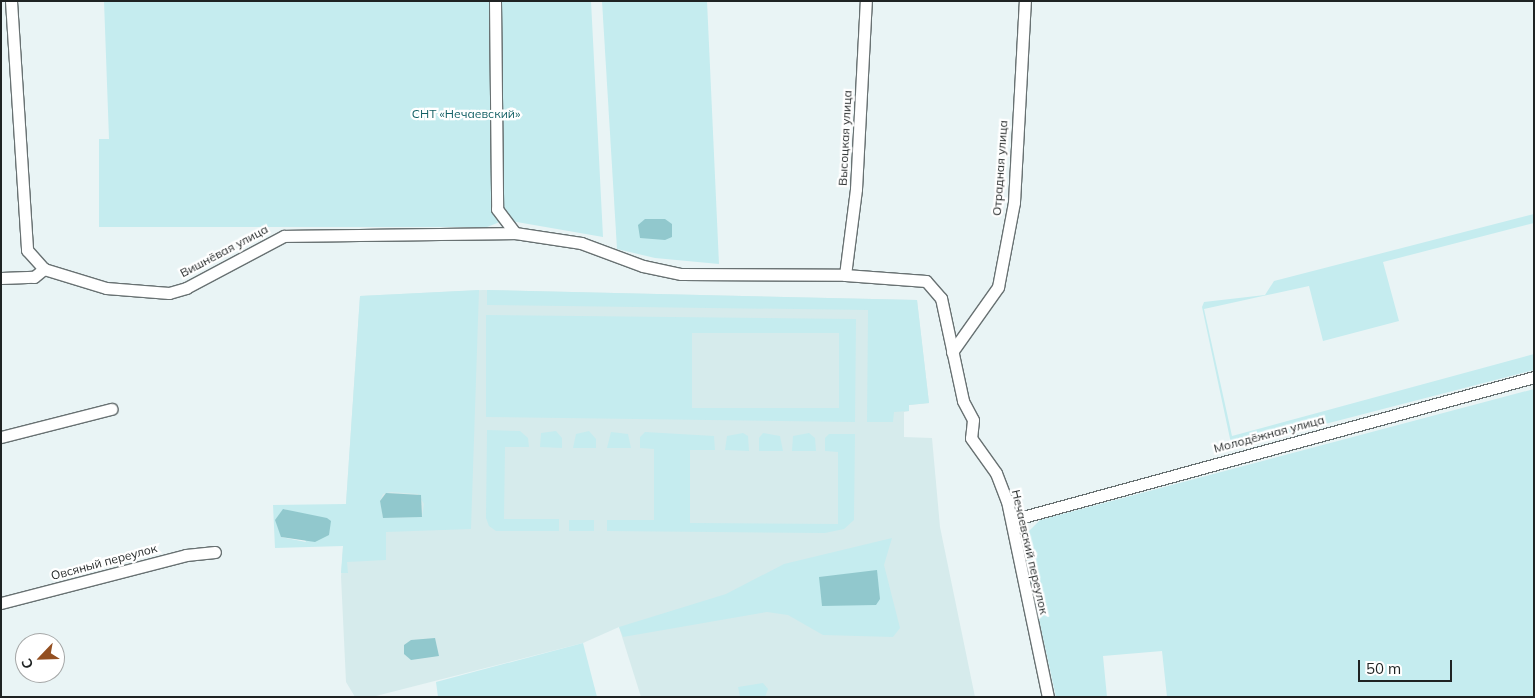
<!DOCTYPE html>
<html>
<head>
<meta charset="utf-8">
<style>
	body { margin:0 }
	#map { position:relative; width:1535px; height:698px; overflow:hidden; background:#e9f4f5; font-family:Mulish,sans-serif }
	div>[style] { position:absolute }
	.built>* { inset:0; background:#d6ebec }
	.green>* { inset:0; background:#c5ecef }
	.water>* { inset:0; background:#91c8cd }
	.roads { filter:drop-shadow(1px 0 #687172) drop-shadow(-1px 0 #687172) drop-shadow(0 1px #687172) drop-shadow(0 -1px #687172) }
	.street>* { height:11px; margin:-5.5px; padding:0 5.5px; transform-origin:5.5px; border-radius:5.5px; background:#fff }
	span { translate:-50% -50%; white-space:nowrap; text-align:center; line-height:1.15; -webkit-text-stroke:4.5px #fff; paint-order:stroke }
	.park-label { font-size:12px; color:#125f64 }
	.street-label { font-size:12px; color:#1f2323 }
	.frame { position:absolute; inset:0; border:2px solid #1f2323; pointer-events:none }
	.north { position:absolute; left:15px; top:633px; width:50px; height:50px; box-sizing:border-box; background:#fff; border:1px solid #a5a7a7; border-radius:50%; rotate:246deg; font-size:14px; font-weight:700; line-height:20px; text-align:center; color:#1f2323 }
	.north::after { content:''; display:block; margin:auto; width:18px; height:22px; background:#934f21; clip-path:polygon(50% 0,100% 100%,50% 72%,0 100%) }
	.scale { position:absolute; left:1358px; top:660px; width:94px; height:22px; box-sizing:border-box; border:2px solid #1f2323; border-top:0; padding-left:6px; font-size:15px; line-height:18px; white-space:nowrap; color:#1f2323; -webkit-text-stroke:4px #fff; paint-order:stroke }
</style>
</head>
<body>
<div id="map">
	<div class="built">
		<div style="clip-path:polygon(483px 290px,917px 300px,929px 403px,909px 405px,909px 411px,904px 412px,904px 437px,932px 438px,940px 527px,975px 697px,641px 697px,619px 627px,583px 643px,372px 697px,355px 697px,346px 682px,341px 577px,360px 296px)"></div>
	</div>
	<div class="green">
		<div style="clip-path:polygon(104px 1px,591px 1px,603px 237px,505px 220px,487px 227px,99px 227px,99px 139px,109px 139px)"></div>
		<div style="clip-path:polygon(602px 1px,707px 1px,719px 264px,655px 258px,617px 249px)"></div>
		<div style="clip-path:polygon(1534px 214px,1534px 223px,1383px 262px,1399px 321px,1323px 341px,1309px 286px,1204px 309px,1232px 436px,1534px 354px,1534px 370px,1232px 448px,1202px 307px,1204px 302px,1265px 295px,1274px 281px)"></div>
		<div style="clip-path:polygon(evenodd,479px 290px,471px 529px,386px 532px,386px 560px,347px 562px,348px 573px,341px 573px,343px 546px,275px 548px,273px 505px,346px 504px,360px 296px,479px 290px,391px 492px,418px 494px,424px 504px,422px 517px,383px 518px,380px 501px,383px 494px,391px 492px,479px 290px,284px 509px,293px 512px,306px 542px,281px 537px,284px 509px)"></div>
		<div style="clip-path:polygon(487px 290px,917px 300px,929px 403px,909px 405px,909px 411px,894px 412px,893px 422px,867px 422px,868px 310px,487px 305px)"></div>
		<div style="clip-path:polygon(evenodd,486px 315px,856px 319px,855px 422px,486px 417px,486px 315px,692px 333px,839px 333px,839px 408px,692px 408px,692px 333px)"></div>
		<div style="clip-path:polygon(1534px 389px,1534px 697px,1167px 697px,1162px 651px,1103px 656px,1107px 697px,1056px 697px,1024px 551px,1028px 532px,1040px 520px)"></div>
		<div style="clip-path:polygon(487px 430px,520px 431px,528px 438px,529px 447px,505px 447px,504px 519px,559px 519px,559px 531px,496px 531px,489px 526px,486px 518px)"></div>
		<div style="clip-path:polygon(556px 431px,562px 438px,562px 448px,540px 447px,541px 433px)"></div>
		<div style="clip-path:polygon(589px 431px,596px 439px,596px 448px,573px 448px,576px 434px)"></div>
		<div style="clip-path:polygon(611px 432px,628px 434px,631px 448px,607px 448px)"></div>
		<div style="clip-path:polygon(645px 432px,714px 436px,715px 450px,690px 450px,690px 523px,838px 524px,838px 452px,825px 451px,825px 438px,829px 434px,855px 434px,854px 520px,844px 529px,825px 533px,607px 531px,607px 520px,654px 520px,654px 449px,640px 448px,640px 437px)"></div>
		<div style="clip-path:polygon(743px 433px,748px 436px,749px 451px,725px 450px,727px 436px)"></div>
		<div style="clip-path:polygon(763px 433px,780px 436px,783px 451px,759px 451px,759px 438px)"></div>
		<div style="clip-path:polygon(809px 433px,815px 438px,816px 451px,792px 451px,793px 436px)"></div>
		<div style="clip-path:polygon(569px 520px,594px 520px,594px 531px,569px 531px)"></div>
		<div style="clip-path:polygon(892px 538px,884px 565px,900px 628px,893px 637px,823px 635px,788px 615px,767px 612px,623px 637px,619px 627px,726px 594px,784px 564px)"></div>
		<div style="clip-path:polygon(583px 643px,597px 697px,438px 697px,436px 682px)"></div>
		<div style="clip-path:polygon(763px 683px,768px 689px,765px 697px,740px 697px,738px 687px)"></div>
	</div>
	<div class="water">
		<div style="clip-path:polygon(645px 219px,665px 219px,672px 224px,672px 237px,665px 240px,640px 238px,638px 225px)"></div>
		<div style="clip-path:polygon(386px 493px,421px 495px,422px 517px,383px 518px,380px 501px)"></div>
		<div style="clip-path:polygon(283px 509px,327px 518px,331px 521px,329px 535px,315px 542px,281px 537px,275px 520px)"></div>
		<div style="clip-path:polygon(877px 570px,880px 599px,876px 605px,822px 606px,819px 577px)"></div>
		<div style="clip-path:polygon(435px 638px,439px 656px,411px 660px,404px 654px,404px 645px,411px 640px)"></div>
	</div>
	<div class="roads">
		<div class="street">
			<div style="left:11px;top:1px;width:250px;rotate:86.3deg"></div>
			<div style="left:27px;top:250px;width:25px;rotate:48deg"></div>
			<div style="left:44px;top:269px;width:65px;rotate:17deg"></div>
			<div style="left:106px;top:288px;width:63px;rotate:4.5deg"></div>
			<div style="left:169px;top:293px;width:18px;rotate:-16deg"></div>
			<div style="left:186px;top:288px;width:111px;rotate:-28deg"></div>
			<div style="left:284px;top:236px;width:231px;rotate:-0.7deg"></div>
			<div style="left:495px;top:1px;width:208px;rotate:89.4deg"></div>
			<div style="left:497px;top:209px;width:30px;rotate:53deg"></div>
			<div style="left:515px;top:233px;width:67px;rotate:8.6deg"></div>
			<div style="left:581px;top:243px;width:66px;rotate:20.4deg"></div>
			<div style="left:643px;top:266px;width:39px;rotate:12deg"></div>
			<div style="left:681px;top:274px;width:164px;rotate:0.3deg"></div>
			<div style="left:845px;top:275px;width:81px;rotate:4.2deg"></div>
			<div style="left:926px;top:281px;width:23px;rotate:49deg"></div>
			<div style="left:941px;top:298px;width:105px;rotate:77.9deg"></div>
			<div style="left:963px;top:401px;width:21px;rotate:62deg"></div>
			<div style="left:973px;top:420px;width:18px;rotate:96deg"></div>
			<div style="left:971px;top:438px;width:43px;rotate:54.5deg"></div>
			<div style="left:996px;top:473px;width:30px;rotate:69deg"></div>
			<div style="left:1007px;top:501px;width:200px;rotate:78.2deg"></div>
			<div style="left:845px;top:275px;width:87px;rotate:-82.7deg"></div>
			<div style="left:856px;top:189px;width:188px;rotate:-87deg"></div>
			<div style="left:1px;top:278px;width:33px;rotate:-2deg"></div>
			<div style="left:34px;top:277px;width:13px;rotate:-39deg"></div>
			<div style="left:952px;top:352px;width:80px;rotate:-54.7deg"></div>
			<div style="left:998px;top:287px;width:86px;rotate:-79.3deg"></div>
			<div style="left:1014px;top:202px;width:201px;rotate:-86.9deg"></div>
			<div style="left:1px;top:437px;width:114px;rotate:-14.3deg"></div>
			<div style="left:1012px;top:520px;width:541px;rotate:-15.32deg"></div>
			<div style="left:1px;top:603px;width:191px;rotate:-14.5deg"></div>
			<div style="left:186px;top:555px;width:29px;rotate:-6deg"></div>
		</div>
	</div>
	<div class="park-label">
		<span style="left:466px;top:114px">СНТ «Нечаевский»</span>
	</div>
	<div class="street-label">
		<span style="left:845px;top:138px;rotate:-87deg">Высоцкая улица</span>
		<span style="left:1000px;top:168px;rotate:-86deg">Отрадная улица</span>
		<span style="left:224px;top:251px;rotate:-28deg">Вишнёвая улица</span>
		<span style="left:1269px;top:434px;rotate:-15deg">Молодёжная улица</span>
		<span style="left:1030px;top:552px;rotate:77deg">Нечаевский переулок</span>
		<span style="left:104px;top:562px;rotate:-15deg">Овсяный переулок</span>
	</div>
	<div class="frame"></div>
	<div class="north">С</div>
	<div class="scale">50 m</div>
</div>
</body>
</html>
